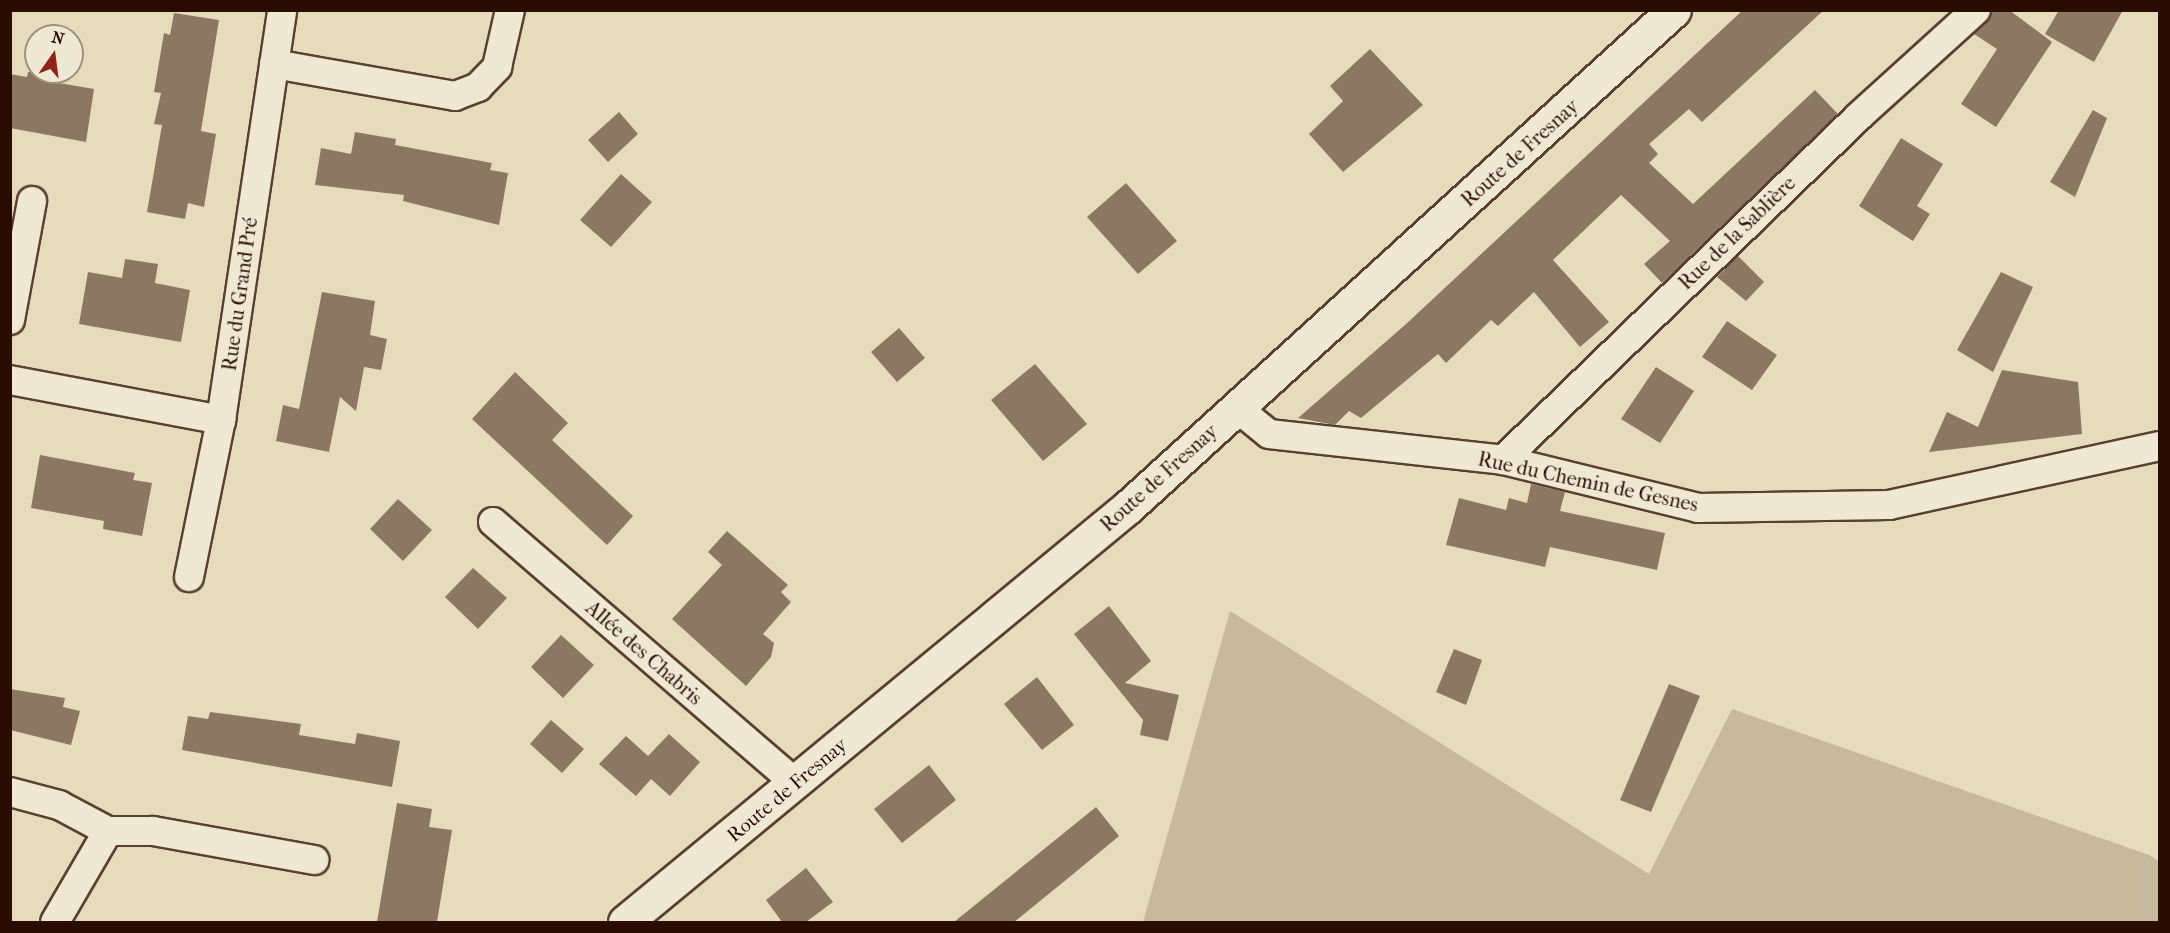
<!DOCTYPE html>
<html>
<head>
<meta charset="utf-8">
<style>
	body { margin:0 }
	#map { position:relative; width:2170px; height:933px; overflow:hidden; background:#e6dcbb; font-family:"IM FELL French Canon",serif }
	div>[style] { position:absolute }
	.green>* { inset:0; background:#c6b99c }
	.building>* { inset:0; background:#8c7862 }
	.roads { filter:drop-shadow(2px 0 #594030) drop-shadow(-2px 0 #594030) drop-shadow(0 2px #594030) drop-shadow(0 -2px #594030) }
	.street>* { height:28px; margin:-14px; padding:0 14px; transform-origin:14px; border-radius:14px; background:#efe8d3 }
	.secondary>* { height:33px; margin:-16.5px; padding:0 16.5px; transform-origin:16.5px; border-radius:16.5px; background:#efe8d3 }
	span { translate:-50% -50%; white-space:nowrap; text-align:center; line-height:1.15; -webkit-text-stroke:4.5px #efe8d3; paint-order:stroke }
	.street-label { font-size:20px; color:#2a0c02 }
	.frame { position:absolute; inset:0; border:12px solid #2a0c02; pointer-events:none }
	.north { position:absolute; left:24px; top:24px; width:60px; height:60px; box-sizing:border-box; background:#efe8d3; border:2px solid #a0907f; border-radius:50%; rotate:14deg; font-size:16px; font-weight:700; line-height:24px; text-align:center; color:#2a0c02 }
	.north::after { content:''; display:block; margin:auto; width:21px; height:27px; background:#8f2418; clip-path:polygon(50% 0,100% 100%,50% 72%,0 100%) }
</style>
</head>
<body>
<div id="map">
	<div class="green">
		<div style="clip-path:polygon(1230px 611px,1649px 874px,1732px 709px,2149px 855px,2159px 861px,2159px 922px,1143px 922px)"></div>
	</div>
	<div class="building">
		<div style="clip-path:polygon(1743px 10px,1824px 10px,1702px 122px,1689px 109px,1649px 144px,1658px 154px,1649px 163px,1693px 204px,1815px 90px,1838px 114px,1662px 283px,1644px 264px,1670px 241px,1621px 195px,1553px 260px,1609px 322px,1580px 347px,1534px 292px,1498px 326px,1491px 320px,1446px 363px,1438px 354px,1361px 418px,1349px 411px,1335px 425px,1298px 418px,1405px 325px)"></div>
		<div style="clip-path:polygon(1992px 10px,2009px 10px,2052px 42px,1996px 127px,1961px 104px,1997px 49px,1974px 34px)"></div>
		<div style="clip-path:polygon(2059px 10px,2123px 10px,2094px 62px,2045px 34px)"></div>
		<div style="clip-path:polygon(174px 13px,219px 20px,201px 131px,216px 134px,204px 207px,188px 203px,185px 219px,147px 212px,162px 125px,154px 124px,161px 93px,154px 92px,164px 33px,170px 35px)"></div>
		<div style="clip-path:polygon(1370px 49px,1423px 105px,1343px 172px,1309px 134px,1343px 101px,1330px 86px)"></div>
		<div style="clip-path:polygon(28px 72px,60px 72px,59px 83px,94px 89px,86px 142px,10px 128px,10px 74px,27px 77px)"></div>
		<div style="clip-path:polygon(2093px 110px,2107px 118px,2075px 197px,2050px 182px)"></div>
		<div style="clip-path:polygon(619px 112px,638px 134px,608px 162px,588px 140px)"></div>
		<div style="clip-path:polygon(355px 132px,396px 139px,395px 145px,492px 163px,490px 170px,508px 173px,499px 225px,403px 201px,404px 195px,315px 185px,321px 148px,351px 154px)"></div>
		<div style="clip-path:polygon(1901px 138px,1943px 164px,1917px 206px,1930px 214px,1913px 241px,1859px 206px)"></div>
		<div style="clip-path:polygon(621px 174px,652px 202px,611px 247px,580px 220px)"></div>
		<div style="clip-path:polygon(1126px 183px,1177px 241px,1138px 274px,1087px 217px)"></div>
		<div style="clip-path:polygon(1738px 256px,1764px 282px,1746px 301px,1717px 277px)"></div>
		<div style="clip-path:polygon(125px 259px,158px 264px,155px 283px,190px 290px,181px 342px,79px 324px,88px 272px,122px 278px)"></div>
		<div style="clip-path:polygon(2001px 272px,2033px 287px,1993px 372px,1957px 350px)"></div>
		<div style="clip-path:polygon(322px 292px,375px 301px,370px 335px,387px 339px,381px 370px,364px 367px,356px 411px,340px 397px,329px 452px,276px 441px,283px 405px,299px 409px)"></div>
		<div style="clip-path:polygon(1727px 321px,1777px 355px,1752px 390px,1702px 357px)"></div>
		<div style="clip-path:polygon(899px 328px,925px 358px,897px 382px,871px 352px)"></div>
		<div style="clip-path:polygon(1035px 364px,1087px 424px,1043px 461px,991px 400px)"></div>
		<div style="clip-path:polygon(1656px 367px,1694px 391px,1660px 443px,1621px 419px)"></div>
		<div style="clip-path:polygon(2002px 370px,2078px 382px,2082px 434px,1929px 452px,1947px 412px,1978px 427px)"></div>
		<div style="clip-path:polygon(515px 372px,568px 423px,552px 440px,633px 516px,607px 545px,472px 419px)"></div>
		<div style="clip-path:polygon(40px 455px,135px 473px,133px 480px,152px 483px,142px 536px,103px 529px,104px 521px,31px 508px)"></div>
		<div style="clip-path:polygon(1531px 484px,1565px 492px,1560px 511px,1665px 533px,1657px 570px,1550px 547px,1545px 567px,1446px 545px,1459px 498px,1506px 510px,1509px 498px,1527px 503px)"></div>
		<div style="clip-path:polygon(398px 499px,432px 530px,403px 561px,370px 529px)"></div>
		<div style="clip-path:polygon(727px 531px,788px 585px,781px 592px,791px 602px,763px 634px,774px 643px,771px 657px,746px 686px,672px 619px,722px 565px,708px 552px)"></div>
		<div style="clip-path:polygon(473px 568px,507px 598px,478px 629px,445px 597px)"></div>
		<div style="clip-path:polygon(1109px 606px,1151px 661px,1125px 683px,1179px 695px,1168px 741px,1140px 735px,1143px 720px,1074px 634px)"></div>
		<div style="clip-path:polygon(561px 635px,594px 665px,563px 698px,531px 667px)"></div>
		<div style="clip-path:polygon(1454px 649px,1482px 660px,1466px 705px,1436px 692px)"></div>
		<div style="clip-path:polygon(1037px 677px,1074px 725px,1042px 750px,1004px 704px)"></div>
		<div style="clip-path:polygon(1669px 684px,1700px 696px,1651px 812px,1620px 800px)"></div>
		<div style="clip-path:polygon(10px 689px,65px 698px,63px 707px,80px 711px,71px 745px,10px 730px)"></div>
		<div style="clip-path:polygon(210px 712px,301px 724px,299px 735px,355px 744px,357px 733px,400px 741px,392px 787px,182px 750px,188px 716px,208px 719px)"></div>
		<div style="clip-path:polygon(551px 720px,584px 749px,562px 773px,530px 744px)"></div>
		<div style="clip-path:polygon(669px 734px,700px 762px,670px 796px,651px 779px,636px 796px,599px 764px,626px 736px,648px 756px)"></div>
		<div style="clip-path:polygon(929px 765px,956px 800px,902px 843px,874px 809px)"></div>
		<div style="clip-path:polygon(397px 803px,432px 809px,429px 827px,452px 830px,437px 922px,377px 922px)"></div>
		<div style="clip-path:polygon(1096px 807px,1119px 836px,1072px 875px,1014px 922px,954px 922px)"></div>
		<div style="clip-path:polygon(806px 868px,833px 902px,806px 922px,782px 922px,766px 900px)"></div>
	</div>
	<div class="roads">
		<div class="street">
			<div style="left:274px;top:64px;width:184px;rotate:10deg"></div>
			<div style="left:455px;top:96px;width:25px;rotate:-21deg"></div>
			<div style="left:478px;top:87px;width:28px;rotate:-46deg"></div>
			<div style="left:497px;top:67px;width:58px;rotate:-77.2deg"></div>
			<div style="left:10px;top:320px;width:121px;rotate:-79.5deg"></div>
			<div style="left:10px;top:380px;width:215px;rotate:10.7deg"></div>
			<div style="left:1237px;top:408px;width:41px;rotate:39.1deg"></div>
			<div style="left:1269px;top:434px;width:235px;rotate:6.3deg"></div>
			<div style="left:1503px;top:460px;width:201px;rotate:13.8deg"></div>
			<div style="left:1698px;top:508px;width:191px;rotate:-0.9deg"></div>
			<div style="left:1889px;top:505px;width:277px;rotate:-12.3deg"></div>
			<div style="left:1503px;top:460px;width:494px;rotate:-44deg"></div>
			<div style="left:1858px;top:117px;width:159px;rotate:-42.2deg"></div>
			<div style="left:493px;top:522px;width:399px;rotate:40.8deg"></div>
			<div style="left:189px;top:577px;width:160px;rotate:-78.5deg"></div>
			<div style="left:221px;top:420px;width:415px;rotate:-81.5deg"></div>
			<div style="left:10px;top:792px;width:51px;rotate:14.9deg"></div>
			<div style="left:59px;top:805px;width:55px;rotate:28deg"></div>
			<div style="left:108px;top:831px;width:105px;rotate:120.2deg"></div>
			<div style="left:108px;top:831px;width:45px"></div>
			<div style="left:153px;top:831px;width:164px;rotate:10.2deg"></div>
		</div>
		<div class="secondary">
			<div style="left:625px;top:922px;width:652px;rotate:-39.52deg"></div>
			<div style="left:1128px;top:507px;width:738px;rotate:-42.31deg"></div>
		</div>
	</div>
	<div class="street-label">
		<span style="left:1520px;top:153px;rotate:-42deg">Route de Fresnay</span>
		<span style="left:1737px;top:233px;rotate:-44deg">Rue de la Sablière</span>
		<span style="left:240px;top:294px;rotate:-82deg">Rue du Grand Pré</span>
		<span style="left:1159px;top:478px;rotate:-42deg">Route de Fresnay</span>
		<span style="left:1588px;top:482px;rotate:12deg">Rue du Chemin de Gesnes</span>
		<span style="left:644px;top:653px;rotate:41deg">Allée des Chabris</span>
		<span style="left:787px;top:790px;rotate:-40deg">Route de Fresnay</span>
	</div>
	<div class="frame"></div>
	<div class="north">N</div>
</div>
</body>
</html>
